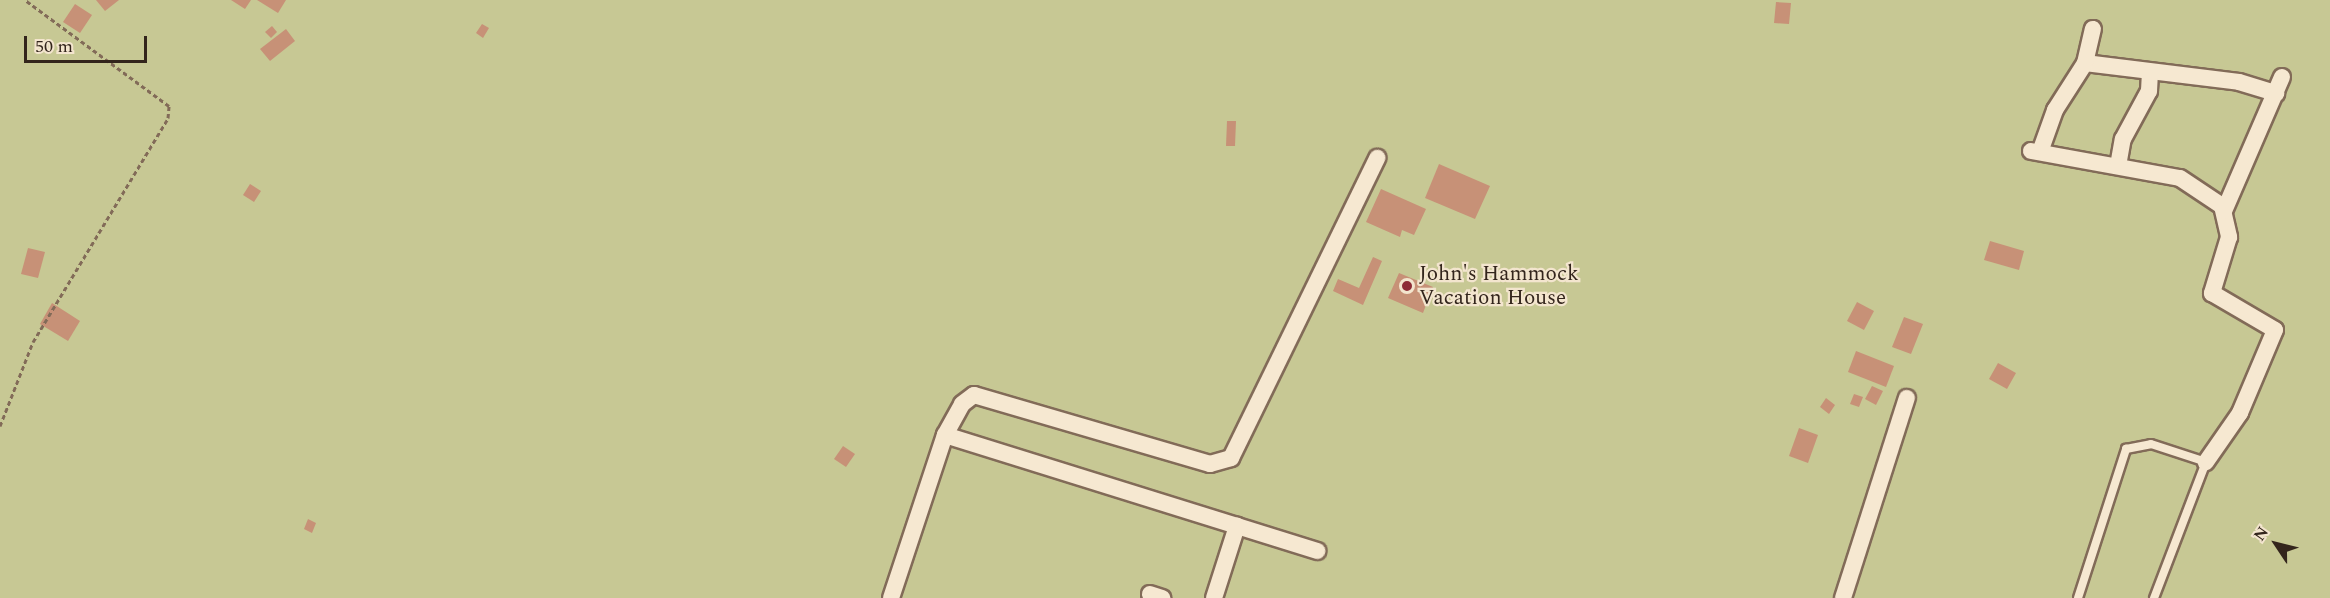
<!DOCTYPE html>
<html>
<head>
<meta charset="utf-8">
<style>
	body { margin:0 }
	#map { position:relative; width:2330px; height:598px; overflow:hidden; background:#ebdabf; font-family:Spectral,serif }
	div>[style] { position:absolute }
	.green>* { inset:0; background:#c7c894 }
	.building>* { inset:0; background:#c79177 }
	.path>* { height:3px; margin-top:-1.5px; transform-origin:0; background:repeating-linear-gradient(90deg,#826b58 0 4.5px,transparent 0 7.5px) }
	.roads { filter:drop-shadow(2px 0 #826b58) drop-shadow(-2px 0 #826b58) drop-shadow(0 2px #826b58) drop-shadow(0 -2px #826b58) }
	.service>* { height:8px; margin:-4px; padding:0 4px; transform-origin:4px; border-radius:4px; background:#f6e8d1 }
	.minor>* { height:16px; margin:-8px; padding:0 8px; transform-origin:8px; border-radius:8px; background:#f6e8d1 }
	.dots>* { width:16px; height:16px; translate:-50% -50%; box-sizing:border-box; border:3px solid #f3e5ce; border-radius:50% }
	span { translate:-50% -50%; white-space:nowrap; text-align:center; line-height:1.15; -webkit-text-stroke:4.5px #f3e5ce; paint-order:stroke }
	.poi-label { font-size:21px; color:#33251c }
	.left { translate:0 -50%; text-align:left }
	.north { position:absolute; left:2246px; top:514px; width:60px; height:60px; -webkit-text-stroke:4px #f3e5ce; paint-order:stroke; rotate:305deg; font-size:16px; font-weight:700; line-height:24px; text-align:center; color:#33251c }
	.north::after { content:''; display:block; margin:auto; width:21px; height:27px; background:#33251c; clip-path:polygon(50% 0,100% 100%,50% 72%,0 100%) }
	.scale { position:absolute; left:24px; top:36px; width:123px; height:27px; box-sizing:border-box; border:3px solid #33251c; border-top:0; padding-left:8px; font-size:18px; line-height:21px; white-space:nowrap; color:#33251c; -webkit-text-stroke:4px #f3e5ce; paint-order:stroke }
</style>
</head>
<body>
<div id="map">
	<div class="green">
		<div style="clip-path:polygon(0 0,2330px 0,2330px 598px,0 598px)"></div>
	</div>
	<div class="building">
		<div style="clip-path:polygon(96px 0,119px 0,105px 11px)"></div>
		<div style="clip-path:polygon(231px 0,251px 0,245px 9px)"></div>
		<div style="clip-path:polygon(257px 0,286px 0,278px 13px)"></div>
		<div style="clip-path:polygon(1776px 2px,1791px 3px,1789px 24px,1774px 23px)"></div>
		<div style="clip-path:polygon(75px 4px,92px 15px,80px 33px,63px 22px)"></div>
		<div style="clip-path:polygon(482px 24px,489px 28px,483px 38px,476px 33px)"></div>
		<div style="clip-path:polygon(272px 26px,277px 32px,271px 38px,265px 32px)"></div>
		<div style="clip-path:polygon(286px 29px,295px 41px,270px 61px,260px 49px)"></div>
		<div style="clip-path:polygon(1227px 121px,1236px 121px,1235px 146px,1226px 146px)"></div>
		<div style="clip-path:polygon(1439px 164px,1490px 186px,1475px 219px,1425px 198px)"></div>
		<div style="clip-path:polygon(250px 184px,261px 191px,254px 202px,243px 195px)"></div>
		<div style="clip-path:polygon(1381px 189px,1426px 209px,1414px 235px,1402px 230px,1400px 237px,1366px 222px)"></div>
		<div style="clip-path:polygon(1990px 241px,2024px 251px,2019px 270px,1984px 260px)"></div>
		<div style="clip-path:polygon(28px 248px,45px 252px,38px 278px,21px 274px)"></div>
		<div style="clip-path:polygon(1373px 257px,1382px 261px,1363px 305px,1333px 291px,1338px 279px,1359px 288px)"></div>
		<div style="clip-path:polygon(1399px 273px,1433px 287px,1423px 313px,1388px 298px)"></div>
		<div style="clip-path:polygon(1857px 302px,1874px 311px,1864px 330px,1847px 321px)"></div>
		<div style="clip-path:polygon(52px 303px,80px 321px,68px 341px,40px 324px)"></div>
		<div style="clip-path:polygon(1904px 317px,1923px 324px,1911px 354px,1892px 347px)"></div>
		<div style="clip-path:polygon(1856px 351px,1894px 366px,1886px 387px,1848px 372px)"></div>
		<div style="clip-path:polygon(1998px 363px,2016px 373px,2007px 389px,1989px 379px)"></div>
		<div style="clip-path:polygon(1872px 386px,1883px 391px,1876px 405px,1865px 399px)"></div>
		<div style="clip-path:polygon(1854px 394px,1863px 397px,1859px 407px,1850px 404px)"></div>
		<div style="clip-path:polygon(1826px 398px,1835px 405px,1829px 414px,1820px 407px)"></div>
		<div style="clip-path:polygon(1799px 428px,1818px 435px,1808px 463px,1789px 456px)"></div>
		<div style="clip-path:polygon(843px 446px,855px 454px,846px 467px,834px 459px)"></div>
		<div style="clip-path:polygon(308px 519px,316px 523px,312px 533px,304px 529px)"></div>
	</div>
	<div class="path">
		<div style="left:0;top:426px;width:90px;rotate:-68.6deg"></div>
		<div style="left:33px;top:342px;width:262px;rotate:-58.9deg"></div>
		<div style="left:168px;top:118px;width:12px;rotate:-85deg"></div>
		<div style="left:169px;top:106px;width:179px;rotate:-143.6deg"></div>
	</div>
	<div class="roads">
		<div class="service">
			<div style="left:2078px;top:598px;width:157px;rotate:-72.1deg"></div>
			<div style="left:2126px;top:449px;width:25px;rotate:-11deg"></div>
			<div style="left:2151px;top:444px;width:58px;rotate:18.1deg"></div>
			<div style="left:2206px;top:462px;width:146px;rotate:110.9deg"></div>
		</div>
		<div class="minor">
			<div style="left:2085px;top:63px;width:155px;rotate:7deg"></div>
			<div style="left:2239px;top:82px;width:39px;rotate:17deg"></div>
			<div style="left:2031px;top:151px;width:151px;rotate:10.3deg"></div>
			<div style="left:2180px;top:178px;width:50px;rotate:33.7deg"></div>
			<div style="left:2222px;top:206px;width:32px;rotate:77deg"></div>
			<div style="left:2229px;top:237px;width:59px;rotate:106.9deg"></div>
			<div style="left:2212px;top:293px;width:73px;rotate:30.4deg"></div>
			<div style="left:2275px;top:330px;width:90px;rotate:112.9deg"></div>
			<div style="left:2240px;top:413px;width:60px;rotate:124.8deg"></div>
			<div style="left:2040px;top:152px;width:45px;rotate:-70.3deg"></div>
			<div style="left:2055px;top:110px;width:56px;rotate:-57.4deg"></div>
			<div style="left:2085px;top:63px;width:35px;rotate:-77deg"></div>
			<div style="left:2118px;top:166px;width:27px;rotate:-80deg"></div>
			<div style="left:2123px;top:139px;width:55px;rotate:-61.6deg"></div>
			<div style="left:2149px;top:91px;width:19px;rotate:-87deg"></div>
			<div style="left:2224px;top:211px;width:146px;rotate:-66.6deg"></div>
			<div style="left:945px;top:435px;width:390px;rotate:17.3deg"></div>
			<div style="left:1150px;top:594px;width:13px;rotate:18deg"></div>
			<div style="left:891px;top:598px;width:172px;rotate:-71.7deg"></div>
			<div style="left:945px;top:435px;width:35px;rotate:-61deg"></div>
			<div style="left:962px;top:404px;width:15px;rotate:-37deg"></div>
			<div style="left:974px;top:395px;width:246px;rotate:16.3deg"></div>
			<div style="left:1210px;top:464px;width:22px;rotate:-16deg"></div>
			<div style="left:1231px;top:458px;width:334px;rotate:-64deg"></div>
			<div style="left:1214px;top:598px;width:76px;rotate:-72.3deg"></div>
			<div style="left:1843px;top:598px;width:210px;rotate:-72.3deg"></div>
		</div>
	</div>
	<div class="dots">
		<div style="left:1407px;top:286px;background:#8e2c36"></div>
	</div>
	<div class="poi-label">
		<span class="left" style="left:1419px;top:286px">John's Hammock<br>Vacation House</span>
	</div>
	<div class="north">N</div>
	<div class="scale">50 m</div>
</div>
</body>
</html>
